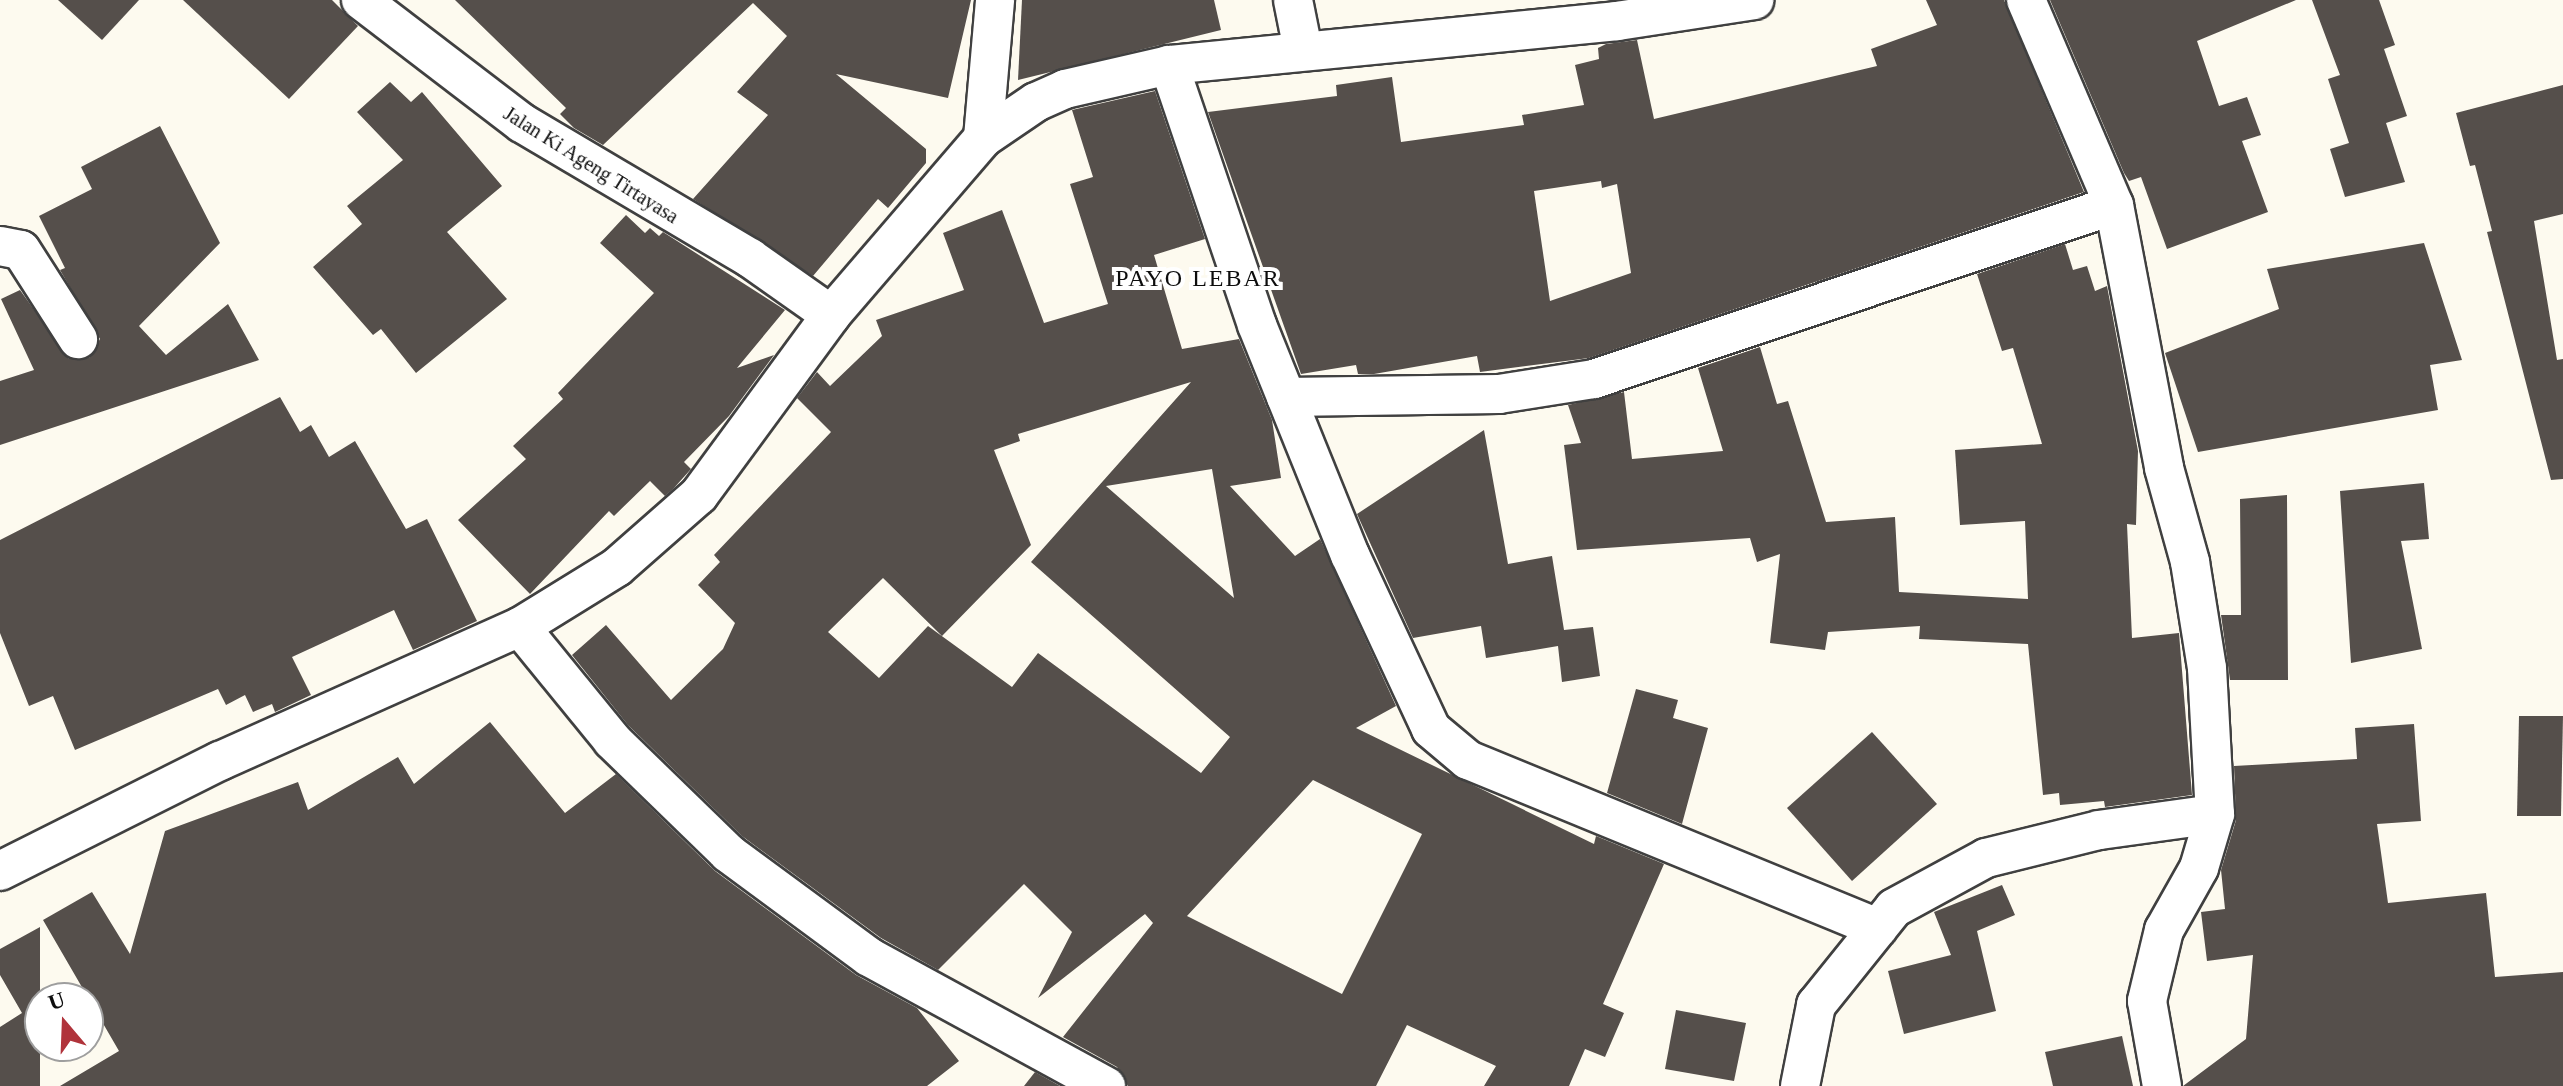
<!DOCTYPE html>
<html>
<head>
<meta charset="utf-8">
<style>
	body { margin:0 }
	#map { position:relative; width:2563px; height:1086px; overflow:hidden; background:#fdfaef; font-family:Georgia,serif }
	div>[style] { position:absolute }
	.building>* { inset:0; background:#554f4b }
	.roads { filter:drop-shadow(2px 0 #404040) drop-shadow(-2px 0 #404040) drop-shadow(0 2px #404040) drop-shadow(0 -2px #404040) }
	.minor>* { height:38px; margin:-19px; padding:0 19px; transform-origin:19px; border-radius:19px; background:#fff }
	span { translate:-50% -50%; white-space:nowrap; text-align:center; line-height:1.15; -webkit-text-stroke:8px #fff; paint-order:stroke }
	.street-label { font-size:20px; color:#0d0d0d }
	.quarter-label { font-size:24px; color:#0d0d0d; letter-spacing:2px }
	.north { position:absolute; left:24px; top:982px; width:80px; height:80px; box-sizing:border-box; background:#fff; border:2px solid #9e9e9e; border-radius:50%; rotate:341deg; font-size:22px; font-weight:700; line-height:32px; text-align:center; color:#0d0d0d }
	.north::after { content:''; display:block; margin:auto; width:28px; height:36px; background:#b0333b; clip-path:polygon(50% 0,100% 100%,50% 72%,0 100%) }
</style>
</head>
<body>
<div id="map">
	<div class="building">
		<div style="clip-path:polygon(58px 0,139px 0,102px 40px)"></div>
		<div style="clip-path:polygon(183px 0,332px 0,358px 26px,289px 99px)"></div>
		<div style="clip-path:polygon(455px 0,971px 0,948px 98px,836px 74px,926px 149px,926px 163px,888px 208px,878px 199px,813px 276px,693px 199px,768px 115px,737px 92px,787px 36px,753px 3px,603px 145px,574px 128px,560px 114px,566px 108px)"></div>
		<div style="clip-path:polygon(1022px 0,1214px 0,1221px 30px,1018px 80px)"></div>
		<div style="clip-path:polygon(evenodd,1926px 0,2004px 0,2084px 192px,1589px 358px,1480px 372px,1477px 356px,1374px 374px,1358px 374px,1356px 365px,1301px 374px,1208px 112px,1337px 96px,1336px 85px,1392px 77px,1401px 142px,1524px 125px,1522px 115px,1584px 105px,1575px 65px,1599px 59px,1598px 48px,1606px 44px,1637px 40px,1654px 119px,1877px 66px,1871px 49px,1937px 25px,1926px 0,1601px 181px,1602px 188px,1617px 184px,1631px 273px,1550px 301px,1534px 191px,1601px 181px)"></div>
		<div style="clip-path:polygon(2050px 0,2296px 0,2197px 41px,2219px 106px,2247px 97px,2261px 135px,2242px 141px,2268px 212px,2167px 249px,2141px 177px,2129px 181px,2124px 173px)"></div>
		<div style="clip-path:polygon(2312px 0,2379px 0,2395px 45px,2384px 49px,2407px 116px,2386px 123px,2405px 182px,2345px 197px,2330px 149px,2349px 143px,2328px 79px,2340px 75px)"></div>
		<div style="clip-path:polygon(390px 82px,411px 102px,422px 92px,502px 186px,447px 232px,507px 299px,416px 373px,381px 329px,373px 335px,313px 267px,362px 224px,347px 206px,403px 160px,357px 112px)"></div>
		<div style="clip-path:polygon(2563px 85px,2563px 214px,2534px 221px,2557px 360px,2563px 359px,2563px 479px,2551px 480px,2487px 232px,2492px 231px,2475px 165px,2470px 166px,2456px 113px)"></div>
		<div style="clip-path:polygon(evenodd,1155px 91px,1205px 239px,1154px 255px,1182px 349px,1239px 339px,1272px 420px,1281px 478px,1230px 486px,1295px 556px,1320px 539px,1396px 706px,1356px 728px,1594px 844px,1596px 836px,1664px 864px,1603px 1004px,1624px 1013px,1605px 1057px,1585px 1049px,1569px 1086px,1484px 1086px,1496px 1066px,1407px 1025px,1376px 1086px,1128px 1086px,1117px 1067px,1063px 1037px,1153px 923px,1145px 914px,1038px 998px,1072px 932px,1024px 884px,938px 970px,881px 938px,742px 836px,628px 725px,572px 655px,606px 625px,671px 700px,723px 649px,735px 623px,698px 585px,720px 562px,714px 555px,831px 432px,797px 398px,817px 372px,830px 386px,882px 336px,876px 320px,964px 290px,943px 233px,1002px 210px,1044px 323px,1108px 304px,1070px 184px,1093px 177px,1072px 110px,1155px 91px,1191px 382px,1031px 562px,1230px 737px,1201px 773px,1038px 653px,1012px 687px,928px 626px,879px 678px,828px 632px,883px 578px,942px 636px,1031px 545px,994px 450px,1020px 441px,1018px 434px,1191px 382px,1155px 91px,1212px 469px,1234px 598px,1106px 486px,1212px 469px,1155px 91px,1313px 780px,1422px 834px,1342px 994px,1187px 916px,1313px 780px)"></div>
		<div style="clip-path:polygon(160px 126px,220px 243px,139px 326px,166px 355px,228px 304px,259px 360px,0 445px,0 381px,34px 370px,1px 299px,20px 290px,69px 359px,89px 358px,100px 339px,60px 270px,65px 268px,39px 216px,92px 189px,81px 167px)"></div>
		<div style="clip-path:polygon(626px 215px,645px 233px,650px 228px,659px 236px,663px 232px,785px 310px,737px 368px,774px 355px,729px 416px,684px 462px,691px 469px,673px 489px,665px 496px,650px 481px,614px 516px,609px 511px,530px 594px,458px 520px,526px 459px,513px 446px,563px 399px,558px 393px,654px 293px,600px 243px)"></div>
		<div style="clip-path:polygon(2424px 243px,2462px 360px,2430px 365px,2438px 410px,2198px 452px,2165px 353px,2279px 309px,2267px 269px)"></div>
		<div style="clip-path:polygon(2065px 244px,2073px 270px,2087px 266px,2095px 291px,2107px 286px,2138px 451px,2136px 525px,2127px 524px,2132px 638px,2179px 633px,2192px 795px,2105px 807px,2104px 801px,2060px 805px,2059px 793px,2043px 795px,2028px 644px,1919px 639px,1920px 626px,1828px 632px,1825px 650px,1770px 643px,1780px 554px,1757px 562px,1750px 538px,1577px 550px,1564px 445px,1581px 443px,1568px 405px,1624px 392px,1632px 459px,1723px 451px,1698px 368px,1760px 347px,1777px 404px,1788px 401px,1826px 522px,1895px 517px,1899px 592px,2028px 599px,2025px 521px,1960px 525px,1955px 450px,2042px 444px,2013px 348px,2002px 351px,1977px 274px)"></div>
		<div style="clip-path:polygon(280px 397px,300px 432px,311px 425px,329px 457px,355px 441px,406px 529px,427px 519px,477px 621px,413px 650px,394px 610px,292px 657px,311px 695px,275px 712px,272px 704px,253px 712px,245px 695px,226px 705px,218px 689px,75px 750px,53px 696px,29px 706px,0 633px,0 540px)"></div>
		<div style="clip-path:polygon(1484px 430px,1508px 564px,1552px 556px,1564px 630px,1593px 627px,1600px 676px,1562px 682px,1558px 646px,1486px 658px,1481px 626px,1413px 638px,1357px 514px)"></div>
		<div style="clip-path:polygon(2424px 483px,2429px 539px,2401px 541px,2422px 649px,2351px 663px,2340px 491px)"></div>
		<div style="clip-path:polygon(2287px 495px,2288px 680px,2230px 680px,2221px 615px,2241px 615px,2240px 499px)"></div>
		<div style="clip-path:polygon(1636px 689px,1678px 700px,1673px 718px,1708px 728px,1682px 824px,1607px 793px)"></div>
		<div style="clip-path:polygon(2519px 716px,2563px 716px,2561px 816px,2517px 816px)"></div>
		<div style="clip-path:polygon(490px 722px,565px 813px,616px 774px,715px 871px,856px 975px,917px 1008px,959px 1061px,927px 1086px,60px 1086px,119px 1051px,43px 920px,92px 892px,130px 954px,165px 831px,298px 782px,308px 810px,398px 757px,414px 784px)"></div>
		<div style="clip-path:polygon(2414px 724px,2421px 821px,2377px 824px,2388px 903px,2486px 893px,2495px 977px,2563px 972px,2563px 1086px,2183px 1086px,2246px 1039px,2253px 955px,2207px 961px,2201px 912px,2225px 909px,2221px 870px,2236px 820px,2234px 766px,2357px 759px,2355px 728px)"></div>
		<div style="clip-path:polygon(1872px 732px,1937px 804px,1852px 881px,1787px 808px)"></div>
		<div style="clip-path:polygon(2002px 885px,2015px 915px,1977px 931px,1996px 1011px,1904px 1034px,1888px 971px,1951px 955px,1934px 912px)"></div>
		<div style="clip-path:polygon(40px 927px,40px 1086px,0 1086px,0 1027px,22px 1013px,0 975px,0 949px)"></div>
		<div style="clip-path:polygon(1676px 1010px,1746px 1023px,1734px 1081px,1665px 1069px)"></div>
		<div style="clip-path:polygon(2122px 1036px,2133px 1086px,2053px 1086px,2045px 1052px)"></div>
		<div style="clip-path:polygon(1035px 1072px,1060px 1086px,1024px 1086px)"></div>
	</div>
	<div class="roads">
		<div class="minor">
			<div style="left:361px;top:0;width:203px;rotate:37.4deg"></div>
			<div style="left:522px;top:123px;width:265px;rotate:30.6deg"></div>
			<div style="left:750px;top:258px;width:99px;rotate:35.1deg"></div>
			<div style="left:1293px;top:0;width:51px;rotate:78.7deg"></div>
			<div style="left:2026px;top:0;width:223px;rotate:66.8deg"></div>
			<div style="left:2114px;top:205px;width:268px;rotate:79.2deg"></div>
			<div style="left:2164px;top:468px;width:98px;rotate:74.5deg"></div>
			<div style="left:2190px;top:562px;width:107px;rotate:80.9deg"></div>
			<div style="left:2207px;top:668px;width:146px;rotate:86.9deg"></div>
			<div style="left:2215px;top:814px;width:56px;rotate:106.5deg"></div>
			<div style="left:2199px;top:868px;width:71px;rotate:119.4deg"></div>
			<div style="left:2164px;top:930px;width:73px;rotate:103.5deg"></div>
			<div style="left:2147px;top:1001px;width:86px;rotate:80deg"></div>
			<div style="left:1169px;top:65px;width:274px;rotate:71.3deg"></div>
			<div style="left:1257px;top:325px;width:248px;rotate:68deg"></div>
			<div style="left:1350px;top:555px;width:192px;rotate:65deg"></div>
			<div style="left:1431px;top:729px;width:48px;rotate:40deg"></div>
			<div style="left:1468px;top:760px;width:443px;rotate:22.3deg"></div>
			<div style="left:983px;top:138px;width:139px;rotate:-85deg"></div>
			<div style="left:0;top:246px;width:21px;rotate:11deg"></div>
			<div style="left:21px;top:250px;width:106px;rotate:57.4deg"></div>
			<div style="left:1286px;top:397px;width:213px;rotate:-0.8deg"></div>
			<div style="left:1499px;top:394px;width:96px;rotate:-9deg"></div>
			<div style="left:1594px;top:379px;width:548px;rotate:-18.5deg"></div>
			<div style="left:520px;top:627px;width:146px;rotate:50.8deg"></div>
			<div style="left:612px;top:740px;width:162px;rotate:44.2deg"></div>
			<div style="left:728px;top:853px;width:175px;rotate:36.4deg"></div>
			<div style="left:869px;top:957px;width:270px;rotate:28.6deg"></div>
			<div style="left:0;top:871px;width:246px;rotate:-26.6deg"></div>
			<div style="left:220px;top:761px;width:329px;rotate:-24.1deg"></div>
			<div style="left:520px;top:627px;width:114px;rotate:-31.7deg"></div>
			<div style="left:617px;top:567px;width:109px;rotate:-41.3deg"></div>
			<div style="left:699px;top:495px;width:223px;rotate:-53.7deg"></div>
			<div style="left:831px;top:315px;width:233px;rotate:-49.3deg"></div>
			<div style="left:983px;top:138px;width:64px;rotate:-34.2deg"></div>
			<div style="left:1036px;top:102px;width:32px;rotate:-24deg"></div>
			<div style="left:1065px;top:89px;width:107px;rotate:-13deg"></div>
			<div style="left:1169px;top:65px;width:450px;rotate:-5.6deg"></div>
			<div style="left:1617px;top:21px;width:139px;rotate:-8.7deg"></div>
			<div style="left:1800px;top:1086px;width:83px;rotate:-78.8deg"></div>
			<div style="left:1816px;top:1005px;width:124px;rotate:-51.2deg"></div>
			<div style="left:1894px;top:908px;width:105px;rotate:-28.5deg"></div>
			<div style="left:1986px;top:858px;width:116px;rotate:-13.9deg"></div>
			<div style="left:2099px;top:830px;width:117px;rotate:-7.9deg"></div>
		</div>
	</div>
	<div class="street-label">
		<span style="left:591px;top:165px;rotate:32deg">Jalan Ki Ageng Tirtayasa</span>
	</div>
	<div class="quarter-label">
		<span style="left:1198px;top:279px">PAYO LEBAR</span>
	</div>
	<div class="north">U</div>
</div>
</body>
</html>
